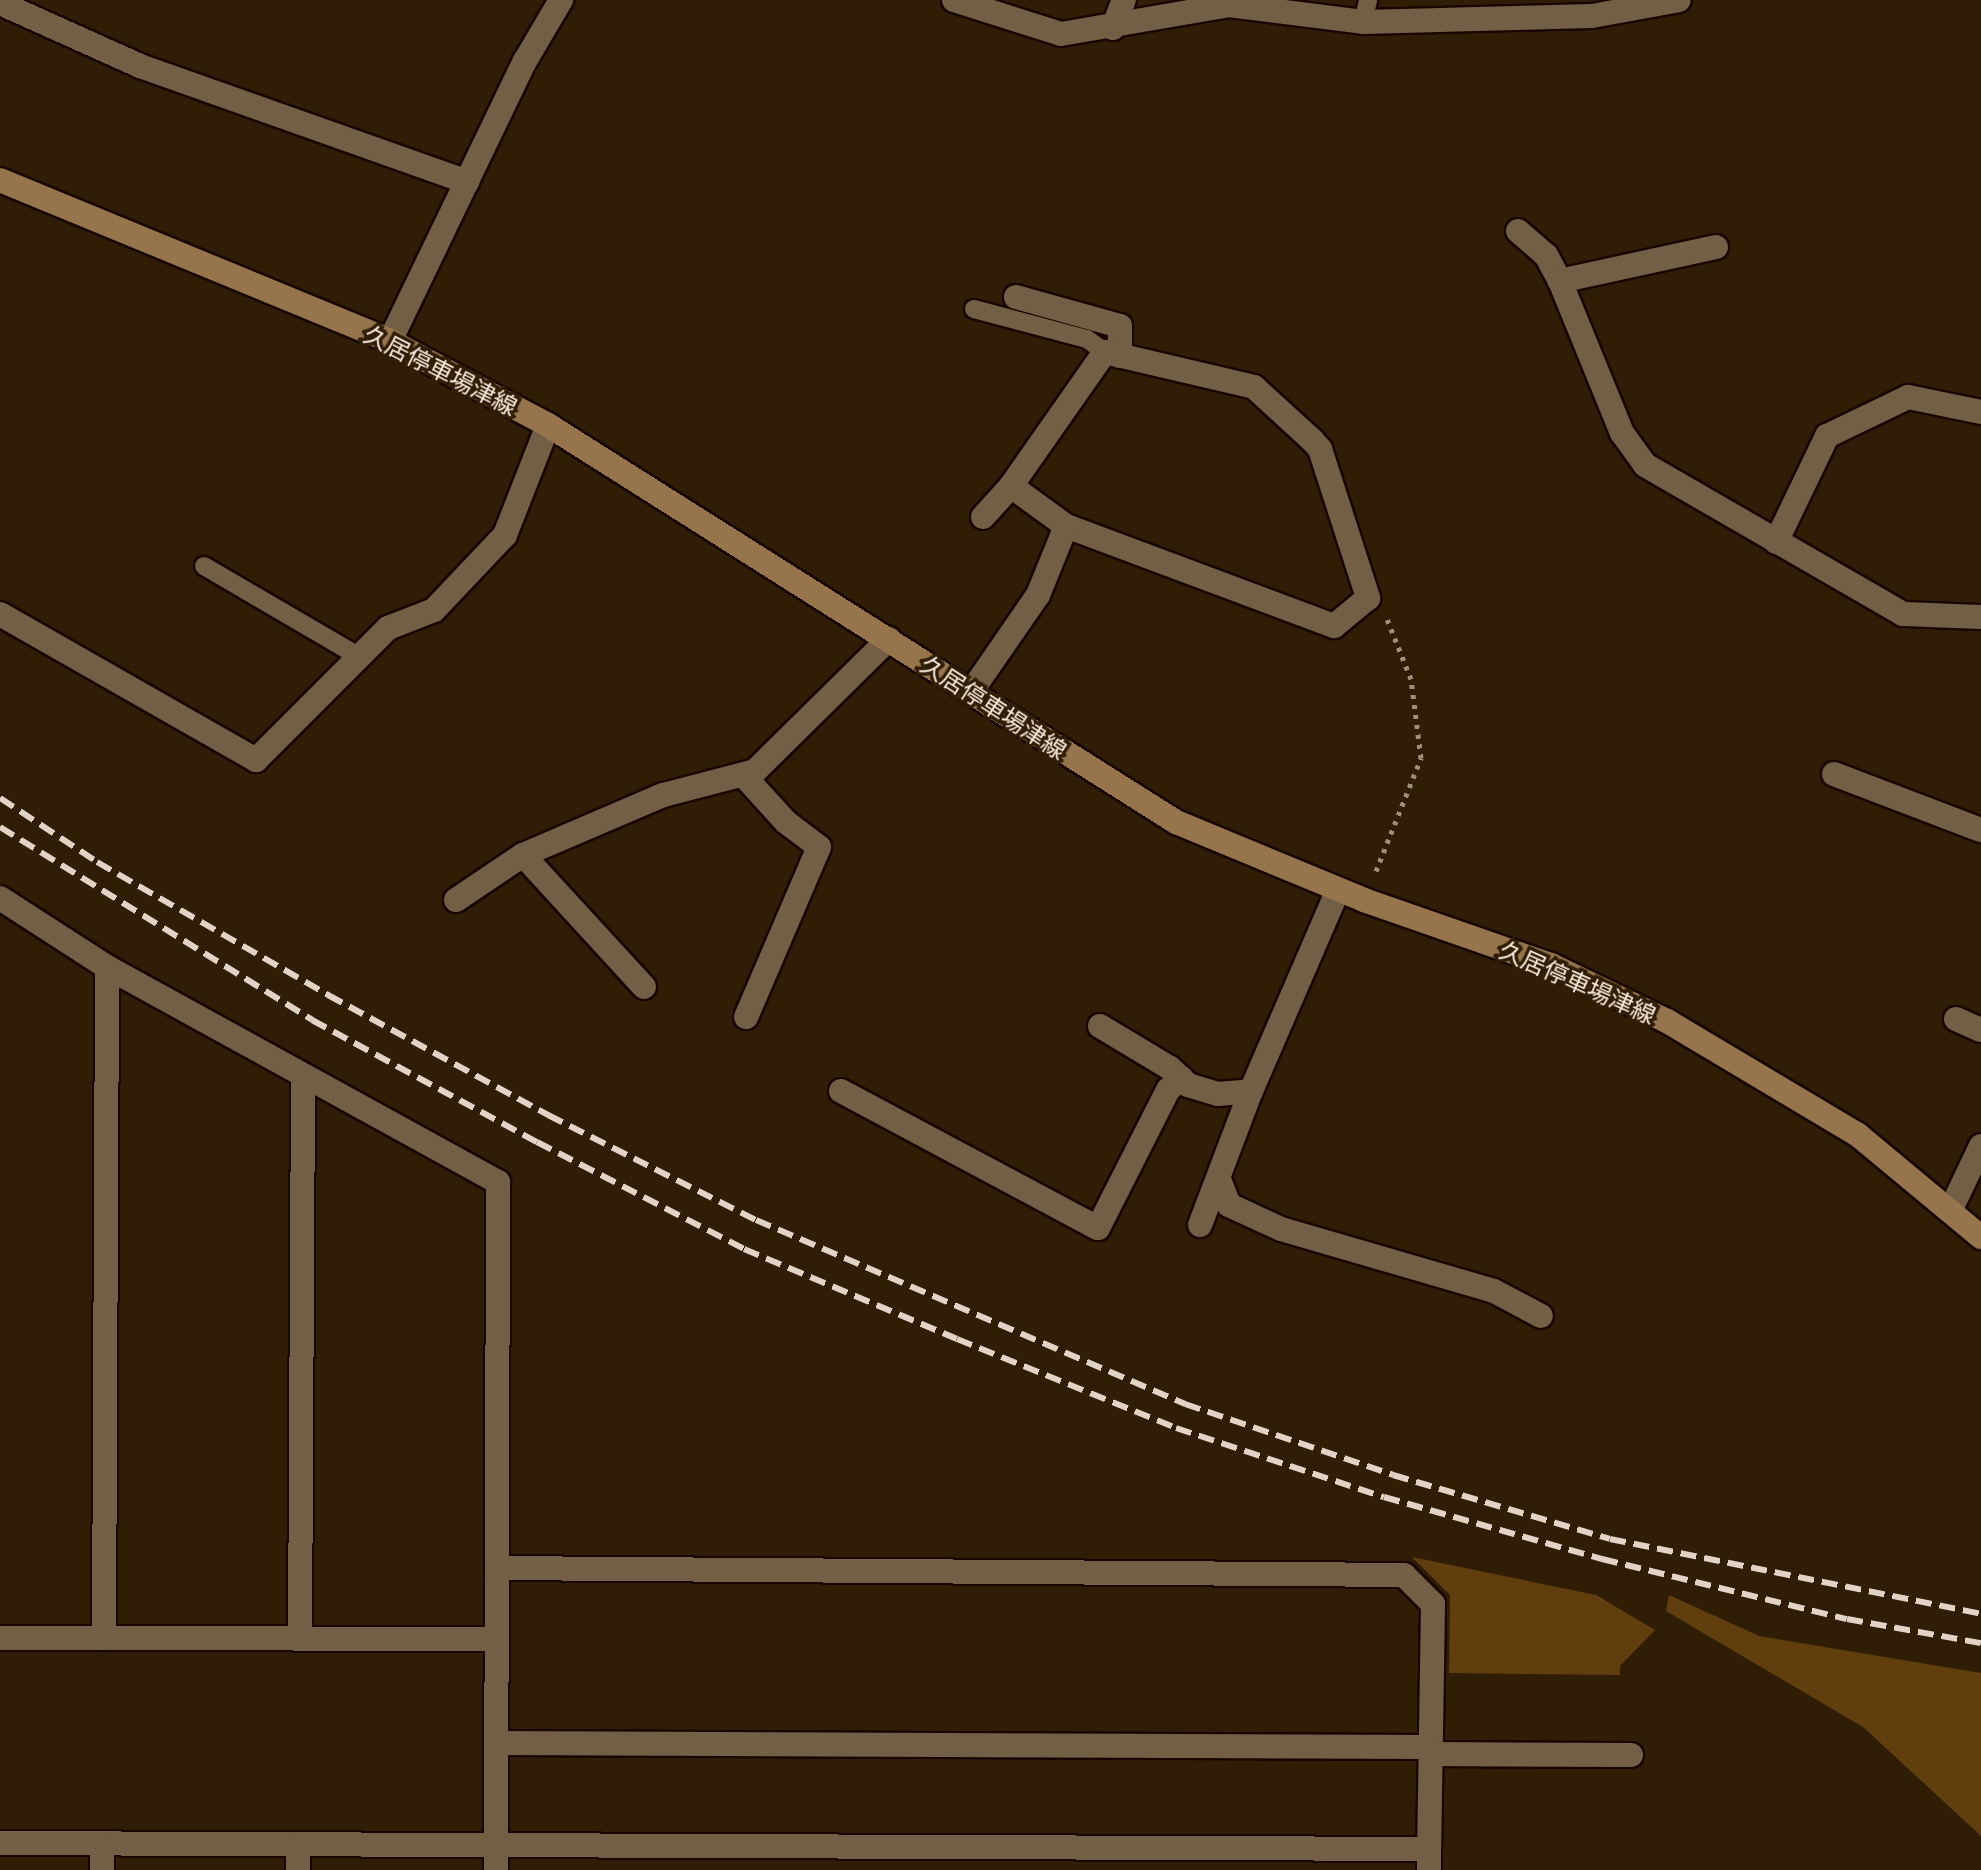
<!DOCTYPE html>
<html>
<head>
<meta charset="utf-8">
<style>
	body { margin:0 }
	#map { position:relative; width:1981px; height:1870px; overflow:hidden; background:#2f1d06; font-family:Manrope,"Noto Sans JP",sans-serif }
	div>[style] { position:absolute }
	.green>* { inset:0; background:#603e0d }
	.path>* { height:5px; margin-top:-2.5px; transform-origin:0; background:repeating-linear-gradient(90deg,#9f907e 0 4px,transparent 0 10px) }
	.roads { filter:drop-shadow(2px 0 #170700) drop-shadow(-2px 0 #170700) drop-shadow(0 2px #170700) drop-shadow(0 -2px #170700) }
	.lane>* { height:18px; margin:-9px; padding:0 9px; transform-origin:9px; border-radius:9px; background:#735e46 }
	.street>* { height:24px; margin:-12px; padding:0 12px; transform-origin:12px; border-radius:12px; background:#735e46 }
	.secondary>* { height:24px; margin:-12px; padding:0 12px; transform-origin:12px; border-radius:12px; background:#96754d }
	.rail>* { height:6px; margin-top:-3px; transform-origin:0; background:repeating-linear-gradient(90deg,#e1d3c5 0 16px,transparent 0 24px) }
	span { translate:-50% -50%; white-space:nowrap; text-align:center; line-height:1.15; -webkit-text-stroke:7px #2f1d06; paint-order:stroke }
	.street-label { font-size:24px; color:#fbeee1 }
</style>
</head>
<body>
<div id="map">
	<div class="green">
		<div style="clip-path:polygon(1412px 1557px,1596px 1595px,1655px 1630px,1620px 1666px,1620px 1675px,1449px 1673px,1450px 1595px)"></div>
		<div style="clip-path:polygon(1669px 1595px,1759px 1636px,1981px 1673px,1981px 1836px,1863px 1727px,1666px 1611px)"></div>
	</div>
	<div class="path">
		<div style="left:1376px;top:871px;width:122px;rotate:-68.3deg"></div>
		<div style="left:1421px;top:758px;width:80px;rotate:-97.2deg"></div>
		<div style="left:1411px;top:679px;width:65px;rotate:-111.8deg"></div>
	</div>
	<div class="roads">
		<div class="lane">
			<div style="left:1363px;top:22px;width:23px;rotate:-77deg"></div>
			<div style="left:974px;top:309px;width:117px;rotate:14.9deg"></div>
			<div style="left:1087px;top:339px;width:22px;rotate:36deg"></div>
			<div style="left:204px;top:566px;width:181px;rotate:30.3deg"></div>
		</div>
		<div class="street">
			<div style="left:954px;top:0;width:112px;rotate:17.6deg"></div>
			<div style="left:1061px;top:34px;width:170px;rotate:-9.8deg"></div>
			<div style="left:1229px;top:5px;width:135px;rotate:7.2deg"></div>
			<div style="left:1363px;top:22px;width:229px;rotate:-1.5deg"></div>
			<div style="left:1592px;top:16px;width:88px;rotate:-10.4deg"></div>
			<div style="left:0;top:3px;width:154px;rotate:24.2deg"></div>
			<div style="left:140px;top:66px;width:347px;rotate:19.5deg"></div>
			<div style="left:1113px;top:28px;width:30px;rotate:-69deg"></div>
			<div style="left:1518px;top:231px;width:37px;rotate:41deg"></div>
			<div style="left:1546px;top:255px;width:30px;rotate:62deg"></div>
			<div style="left:1716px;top:247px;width:160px;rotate:167.7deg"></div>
			<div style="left:1560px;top:281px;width:164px;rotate:67.8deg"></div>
			<div style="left:1622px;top:433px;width:39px;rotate:54deg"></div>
			<div style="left:1645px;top:465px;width:298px;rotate:30deg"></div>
			<div style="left:1903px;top:614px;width:78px;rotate:2.2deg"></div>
			<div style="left:1016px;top:297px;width:108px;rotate:15.6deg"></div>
			<div style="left:1120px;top:326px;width:30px;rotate:90deg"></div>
			<div style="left:390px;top:341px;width:311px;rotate:-64.3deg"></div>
			<div style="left:525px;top:61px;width:71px;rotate:-59.5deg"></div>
			<div style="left:1105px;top:352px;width:153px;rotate:13.2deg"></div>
			<div style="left:1254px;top:387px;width:79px;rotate:42.4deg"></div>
			<div style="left:1312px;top:440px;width:12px;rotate:48deg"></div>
			<div style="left:1320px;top:449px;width:157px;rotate:72.1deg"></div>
			<div style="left:1368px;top:598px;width:44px;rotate:140.5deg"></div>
			<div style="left:1334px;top:626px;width:286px;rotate:-159.5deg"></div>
			<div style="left:1066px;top:526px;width:68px;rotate:-144deg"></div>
			<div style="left:1011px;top:486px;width:164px;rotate:-55deg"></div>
			<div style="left:983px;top:517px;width:42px;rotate:-47.9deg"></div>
			<div style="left:1776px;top:542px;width:118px;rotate:-64.3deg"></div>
			<div style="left:1827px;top:436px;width:90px;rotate:-25.7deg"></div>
			<div style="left:1908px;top:397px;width:75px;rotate:11.6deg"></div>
			<div style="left:0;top:614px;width:295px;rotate:29.7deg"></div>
			<div style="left:256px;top:760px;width:187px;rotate:-45deg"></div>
			<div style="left:388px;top:628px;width:49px;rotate:-21.4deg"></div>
			<div style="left:434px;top:610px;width:103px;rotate:-46.6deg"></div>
			<div style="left:505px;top:535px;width:118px;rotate:-68.6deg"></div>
			<div style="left:971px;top:692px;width:118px;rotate:-55.4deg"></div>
			<div style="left:1038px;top:595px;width:74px;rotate:-67.9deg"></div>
			<div style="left:1834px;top:774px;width:157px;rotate:20.9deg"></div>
			<div style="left:745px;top:777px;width:61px;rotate:47.7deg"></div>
			<div style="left:786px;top:822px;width:41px;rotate:37.1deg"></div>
			<div style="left:819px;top:847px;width:185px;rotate:113.2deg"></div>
			<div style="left:523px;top:855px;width:179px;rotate:47.5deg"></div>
			<div style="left:0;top:898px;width:127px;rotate:32.8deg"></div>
			<div style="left:107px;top:967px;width:446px;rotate:28.8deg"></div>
			<div style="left:498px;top:1182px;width:688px;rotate:90.17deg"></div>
			<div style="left:456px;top:900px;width:81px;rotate:-33.9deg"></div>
			<div style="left:523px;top:855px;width:152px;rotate:-23.2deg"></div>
			<div style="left:663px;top:795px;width:95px;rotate:-14.6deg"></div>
			<div style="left:755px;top:771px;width:188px;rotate:-44.6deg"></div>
			<div style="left:1956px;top:1019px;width:27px;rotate:24deg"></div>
			<div style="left:1100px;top:1026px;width:82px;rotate:31deg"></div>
			<div style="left:1170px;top:1068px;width:25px;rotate:43deg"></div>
			<div style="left:1188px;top:1085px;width:31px;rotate:17deg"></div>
			<div style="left:1218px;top:1094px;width:33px;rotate:-5deg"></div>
			<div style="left:841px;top:1091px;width:291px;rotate:28.1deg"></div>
			<div style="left:1098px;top:1228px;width:155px;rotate:-63.1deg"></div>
			<div style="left:1168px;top:1090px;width:18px;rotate:-43deg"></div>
			<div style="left:1219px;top:1179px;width:28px;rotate:69deg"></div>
			<div style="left:1229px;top:1205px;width:57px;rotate:24.8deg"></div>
			<div style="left:1281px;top:1229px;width:222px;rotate:16.2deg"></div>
			<div style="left:1494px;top:1291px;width:53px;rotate:28deg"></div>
			<div style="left:1950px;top:1211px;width:72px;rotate:-64.5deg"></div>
			<div style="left:1200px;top:1225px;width:143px;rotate:-69.2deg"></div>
			<div style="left:1251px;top:1091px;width:219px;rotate:-66.6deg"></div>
			<div style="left:497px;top:1568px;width:907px;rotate:0.44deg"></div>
			<div style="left:1404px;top:1575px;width:41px;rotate:45deg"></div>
			<div style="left:1433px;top:1604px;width:245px;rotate:90.9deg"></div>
			<div style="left:0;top:1638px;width:497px;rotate:0.1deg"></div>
			<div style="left:104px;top:1638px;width:671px;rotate:-89.74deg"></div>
			<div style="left:300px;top:1639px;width:563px;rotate:-89.69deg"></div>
			<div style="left:497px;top:1743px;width:934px;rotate:0.25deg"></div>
			<div style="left:1431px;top:1754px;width:200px;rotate:0.3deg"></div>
			<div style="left:0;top:1843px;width:1429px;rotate:0.24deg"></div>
			<div style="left:1429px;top:1849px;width:21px;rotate:90deg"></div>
			<div style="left:298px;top:1845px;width:25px;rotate:90deg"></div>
			<div style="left:102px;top:1870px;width:26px;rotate:-90deg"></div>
		</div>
		<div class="secondary">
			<div style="left:0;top:180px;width:422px;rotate:22.4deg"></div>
			<div style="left:390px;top:341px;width:179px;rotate:28deg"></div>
			<div style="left:548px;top:425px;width:743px;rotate:32.3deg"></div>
			<div style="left:1176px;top:822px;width:204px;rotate:22.5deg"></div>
			<div style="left:1364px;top:900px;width:198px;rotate:19.2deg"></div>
			<div style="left:1551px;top:965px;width:129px;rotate:25.8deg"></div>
			<div style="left:1667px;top:1021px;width:222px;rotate:30.8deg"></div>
			<div style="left:1858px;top:1135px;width:160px;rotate:39.7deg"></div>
		</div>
	</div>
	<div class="rail">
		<div style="left:0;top:798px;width:116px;rotate:33.4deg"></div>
		<div style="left:97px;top:862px;width:267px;rotate:29.9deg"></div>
		<div style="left:328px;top:995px;width:251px;rotate:28.6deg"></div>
		<div style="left:548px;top:1115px;width:233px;rotate:26.8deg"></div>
		<div style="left:756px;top:1220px;width:467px;rotate:23.2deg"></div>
		<div style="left:1185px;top:1404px;width:220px;rotate:18.8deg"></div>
		<div style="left:1393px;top:1475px;width:226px;rotate:16.4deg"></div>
		<div style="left:1610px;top:1539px;width:379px;rotate:11.4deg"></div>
		<div style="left:0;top:827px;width:367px;rotate:31.7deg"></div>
		<div style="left:312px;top:1020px;width:256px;rotate:28.5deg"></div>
		<div style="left:537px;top:1142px;width:233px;rotate:27.3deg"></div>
		<div style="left:744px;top:1249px;width:231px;rotate:22.9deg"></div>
		<div style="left:957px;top:1339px;width:236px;rotate:22.1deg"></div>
		<div style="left:1176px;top:1428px;width:219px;rotate:18.4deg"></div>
		<div style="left:1384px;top:1497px;width:227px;rotate:15.9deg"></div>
		<div style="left:1602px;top:1559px;width:252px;rotate:13.8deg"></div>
		<div style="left:1847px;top:1619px;width:136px;rotate:10.2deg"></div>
	</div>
	<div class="street-label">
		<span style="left:441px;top:370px;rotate:27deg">久居停車場津線</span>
		<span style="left:994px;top:707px;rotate:33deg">久居停車場津線</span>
		<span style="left:1578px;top:982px;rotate:24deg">久居停車場津線</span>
	</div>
</div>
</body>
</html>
